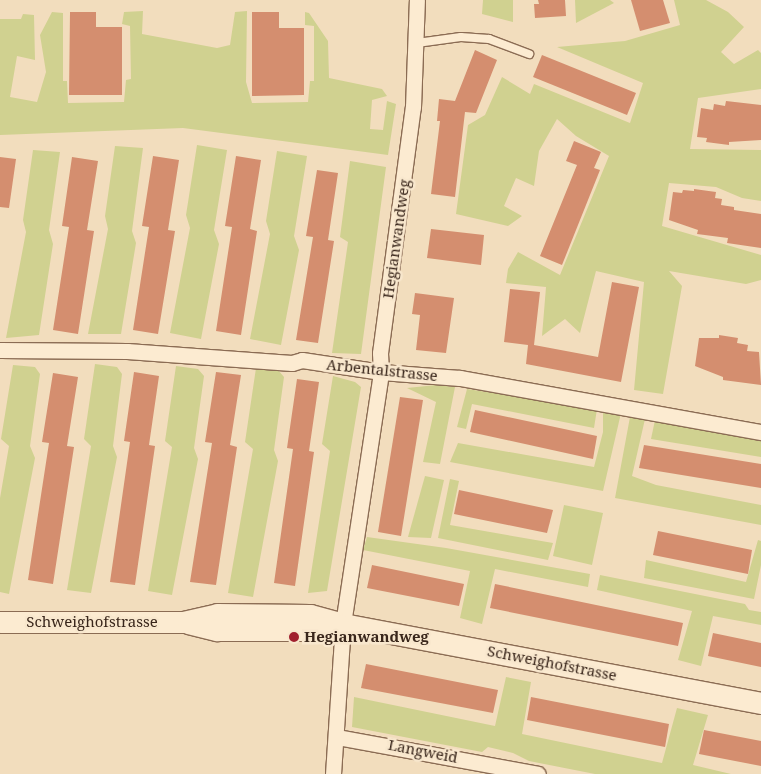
<!DOCTYPE html>
<html>
<head>
<meta charset="utf-8">
<style>
	body { margin:0 }
	#map { position:relative; width:761px; height:774px; overflow:hidden; background:#f2ddbd; font-family:"Noto Serif",serif }
	div>[style] { position:absolute }
	.green>* { inset:0; background:#d0d190 }
	.building>* { inset:0; background:#d48e6f }
	.roads { filter:drop-shadow(1px 0 #8b6c54) drop-shadow(-1px 0 #8b6c54) drop-shadow(0 1px #8b6c54) drop-shadow(0 -1px #8b6c54) }
	.service>* { height:8px; margin:-4px; padding:0 4px; transform-origin:4px; border-radius:4px; background:#fcebd1 }
	.minor>* { height:15px; margin:-7.5px; padding:0 7.5px; transform-origin:7.5px; border-radius:7.5px; background:#fcebd1 }
	.secondary>* { height:21px; margin:-10.5px; padding:0 10.5px; transform-origin:10.5px; border-radius:10.5px; background:#fcebd1 }
	.dots>* { width:14px; height:14px; translate:-50% -50%; box-sizing:border-box; border:2px solid #f8e7cd; border-radius:50% }
	span { translate:-50% -50%; white-space:nowrap; text-align:center; line-height:1.15; -webkit-text-stroke:5px #f8e7cd; paint-order:stroke }
	.street-label { font-size:15px; color:#39261b }
	.poi-label { font-size:15px; color:#39261b; font-weight:700 }
	.left { translate:0 -50%; text-align:left }
</style>
</head>
<body>
<div id="map">
	<div class="green">
		<div style="clip-path:polygon(483px 0,513px 0,513px 22px,482px 14px)"></div>
		<div style="clip-path:polygon(575px 0,610px 0,614px 3px,576px 23px)"></div>
		<div style="clip-path:polygon(674px 0,706px 0,728px 12px,744px 27px,721px 52px,734px 64px,758px 50px,761px 53px,761px 89px,698px 98px,690px 149px,761px 150px,761px 201px,742px 198px,716px 187px,669px 183px,662px 226px,761px 255px,761px 280px,746px 284px,669px 271px,682px 286px,663px 394px,634px 390px,644px 282px,596px 271px,580px 333px,565px 319px,542px 336px,546px 287px,506px 283px,508px 269px,518px 252px,560px 275px,609px 156px,576px 136px,557px 119px,539px 151px,534px 186px,516px 178px,504px 206px,522px 216px,508px 226px,456px 214px,468px 125px,485px 115px,502px 77px,530px 94px,534px 84px,630px 123px,643px 83px,557px 47px,625px 41px,680px 25px)"></div>
		<div style="clip-path:polygon(143px 11px,142px 34px,217px 48px,230px 45px,235px 12px,247px 11px,246px 82px,252px 103px,308px 102px,310px 81px,314px 81px,314px 26px,305px 25px,305px 12px,309px 13px,328px 41px,329px 78px,382px 89px,387px 96px,372px 100px,370px 129px,383px 130px,387px 101px,396px 104px,388px 155px,183px 128px,0 135px,0 19px,21px 19px,23px 14px,34px 15px,35px 60px,17px 56px,10px 97px,37px 102px,46px 72px,40px 35px,52px 12px,63px 13px,63px 81px,67px 81px,68px 103px,124px 102px,126px 80px,131px 79px,130px 26px,122px 24px,124px 12px)"></div>
		<div style="clip-path:polygon(197px 145px,227px 150px,214px 230px,219px 244px,201px 339px,170px 333px,190px 228px,186px 215px)"></div>
		<div style="clip-path:polygon(115px 146px,143px 148px,132px 231px,136px 243px,121px 334px,88px 334px,108px 229px,105px 216px)"></div>
		<div style="clip-path:polygon(33px 150px,60px 152px,49px 230px,53px 244px,39px 335px,6px 338px,26px 232px,23px 220px)"></div>
		<div style="clip-path:polygon(277px 151px,307px 156px,294px 236px,299px 250px,281px 345px,250px 339px,270px 234px,266px 221px)"></div>
		<div style="clip-path:polygon(350px 161px,386px 167px,361px 354px,332px 353px,348px 242px,340px 237px)"></div>
		<div style="clip-path:polygon(95px 364px,117px 367px,122px 374px,113px 446px,117px 457px,91px 593px,67px 590px,91px 446px,84px 439px)"></div>
		<div style="clip-path:polygon(13px 365px,35px 367px,40px 374px,30px 446px,35px 458px,9px 594px,0 592px,0 498px,9px 446px,1px 439px)"></div>
		<div style="clip-path:polygon(176px 366px,198px 369px,204px 376px,194px 448px,198px 459px,172px 595px,148px 591px,172px 447px,165px 441px)"></div>
		<div style="clip-path:polygon(256px 368px,278px 370px,284px 377px,274px 450px,278px 461px,253px 597px,228px 593px,253px 449px,245px 442px)"></div>
		<div style="clip-path:polygon(333px 376px,355px 382px,361px 387px,327px 591px,308px 593px,330px 451px,322px 444px)"></div>
		<div style="clip-path:polygon(436px 385px,455px 387px,440px 464px,423px 462px,436px 402px,407px 388px)"></div>
		<div style="clip-path:polygon(467px 389px,597px 409px,594px 428px,472px 404px,466px 429px,457px 427px)"></div>
		<div style="clip-path:polygon(603px 411px,621px 413px,603px 491px,450px 462px,458px 443px,594px 467px,603px 432px)"></div>
		<div style="clip-path:polygon(630px 417px,645px 419px,632px 476px,656px 485px,761px 505px,761px 525px,615px 498px)"></div>
		<div style="clip-path:polygon(655px 420px,761px 438px,761px 457px,651px 439px)"></div>
		<div style="clip-path:polygon(425px 476px,444px 480px,431px 538px,408px 537px)"></div>
		<div style="clip-path:polygon(450px 479px,459px 481px,450px 525px,553px 543px,548px 560px,438px 538px)"></div>
		<div style="clip-path:polygon(564px 505px,603px 513px,592px 565px,553px 556px)"></div>
		<div style="clip-path:polygon(367px 537px,446px 548px,590px 574px,588px 587px,495px 569px,482px 624px,460px 618px,470px 571px,363px 550px)"></div>
		<div style="clip-path:polygon(758px 540px,761px 541px,761px 565px,754px 599px,644px 578px,646px 560px,746px 582px)"></div>
		<div style="clip-path:polygon(600px 575px,745px 604px,749px 610px,761px 612px,761px 625px,713px 616px,701px 666px,678px 660px,692px 611px,597px 590px)"></div>
		<div style="clip-path:polygon(506px 677px,531px 682px,522px 734px,662px 763px,677px 708px,708px 715px,693px 765px,731px 774px,595px 774px,529px 761px,513px 753px,488px 747px,482px 752px,352px 727px,354px 697px,495px 726px)"></div>
	</div>
	<div class="building">
		<div style="clip-path:polygon(538px 0,565px 0,566px 16px,535px 18px,534px 4px,539px 4px)"></div>
		<div style="clip-path:polygon(631px 0,663px 0,670px 23px,640px 31px)"></div>
		<div style="clip-path:polygon(70px 12px,96px 12px,96px 27px,122px 27px,122px 95px,69px 95px)"></div>
		<div style="clip-path:polygon(252px 12px,279px 12px,279px 28px,304px 28px,304px 95px,252px 96px)"></div>
		<div style="clip-path:polygon(475px 50px,497px 60px,476px 113px,465px 112px,455px 197px,431px 194px,440px 121px,437px 121px,439px 99px,455px 101px)"></div>
		<div style="clip-path:polygon(542px 55px,636px 93px,627px 115px,533px 77px)"></div>
		<div style="clip-path:polygon(726px 101px,761px 105px,761px 140px,729px 142px,729px 145px,706px 142px,707px 138px,697px 137px,701px 108px,713px 110px,714px 104px,725px 106px)"></div>
		<div style="clip-path:polygon(574px 141px,601px 152px,594px 168px,600px 170px,562px 265px,540px 256px,577px 165px,566px 161px)"></div>
		<div style="clip-path:polygon(153px 156px,179px 160px,168px 230px,175px 231px,158px 334px,133px 330px,149px 227px,142px 226px)"></div>
		<div style="clip-path:polygon(236px 156px,261px 160px,250px 229px,257px 231px,241px 335px,216px 331px,232px 227px,225px 226px)"></div>
		<div style="clip-path:polygon(0 157px,16px 159px,9px 208px,0 207px)"></div>
		<div style="clip-path:polygon(72px 157px,98px 161px,87px 230px,94px 231px,78px 334px,53px 330px,69px 227px,62px 226px)"></div>
		<div style="clip-path:polygon(317px 170px,338px 173px,328px 240px,334px 241px,318px 343px,296px 340px,313px 237px,306px 236px)"></div>
		<div style="clip-path:polygon(694px 189px,716px 192px,715px 198px,722px 199px,721px 205px,734px 207px,734px 210px,761px 214px,761px 248px,727px 243px,728px 238px,697px 234px,698px 230px,669px 220px,673px 192px,682px 193px,683px 190px,694px 191px)"></div>
		<div style="clip-path:polygon(431px 229px,484px 235px,481px 265px,427px 258px)"></div>
		<div style="clip-path:polygon(612px 282px,639px 287px,621px 382px,526px 364px,528px 345px,504px 342px,510px 289px,540px 292px,534px 345px,598px 357px)"></div>
		<div style="clip-path:polygon(415px 293px,454px 298px,446px 353px,416px 350px,420px 315px,412px 314px)"></div>
		<div style="clip-path:polygon(719px 335px,738px 338px,737px 343px,748px 345px,747px 351px,759px 352px,761px 385px,723px 380px,723px 377px,695px 366px,699px 338px,719px 338px)"></div>
		<div style="clip-path:polygon(134px 372px,159px 376px,149px 445px,155px 446px,135px 585px,110px 582px,130px 442px,124px 441px)"></div>
		<div style="clip-path:polygon(216px 372px,241px 375px,230px 445px,237px 447px,216px 585px,190px 582px,212px 443px,205px 442px)"></div>
		<div style="clip-path:polygon(53px 373px,78px 377px,67px 446px,74px 447px,53px 584px,28px 580px,49px 443px,42px 442px)"></div>
		<div style="clip-path:polygon(297px 379px,319px 382px,309px 451px,314px 452px,295px 586px,274px 583px,293px 449px,287px 448px)"></div>
		<div style="clip-path:polygon(400px 397px,423px 400px,401px 536px,378px 532px)"></div>
		<div style="clip-path:polygon(475px 410px,597px 436px,593px 459px,470px 432px)"></div>
		<div style="clip-path:polygon(644px 445px,761px 464px,761px 488px,639px 468px)"></div>
		<div style="clip-path:polygon(459px 490px,553px 510px,547px 533px,454px 514px)"></div>
		<div style="clip-path:polygon(658px 531px,752px 550px,748px 574px,653px 555px)"></div>
		<div style="clip-path:polygon(372px 565px,464px 584px,459px 606px,367px 588px)"></div>
		<div style="clip-path:polygon(495px 584px,683px 623px,678px 646px,490px 608px)"></div>
		<div style="clip-path:polygon(713px 633px,761px 643px,761px 667px,708px 656px)"></div>
		<div style="clip-path:polygon(366px 664px,498px 690px,493px 713px,361px 688px)"></div>
		<div style="clip-path:polygon(531px 697px,669px 724px,665px 747px,527px 720px)"></div>
		<div style="clip-path:polygon(704px 730px,761px 741px,761px 766px,699px 754px)"></div>
	</div>
	<div class="roads">
		<div class="service">
			<div style="left:417px;top:43px;width:44px;rotate:-7.8deg"></div>
			<div style="left:461px;top:37px;width:28px;rotate:4deg"></div>
			<div style="left:489px;top:39px;width:43px;rotate:20.6deg"></div>
		</div>
		<div class="minor">
			<div style="left:0;top:350px;width:127px;rotate:0.5deg"></div>
			<div style="left:127px;top:351px;width:165px;rotate:4.2deg"></div>
			<div style="left:292px;top:363px;width:10px;rotate:-17deg"></div>
			<div style="left:302px;top:360px;width:80px;rotate:8.6deg"></div>
			<div style="left:381px;top:372px;width:79px;rotate:4.3deg"></div>
			<div style="left:460px;top:378px;width:306px;rotate:10.2deg"></div>
			<div style="left:337px;top:737px;width:204px;rotate:10.4deg"></div>
			<div style="left:333px;top:774px;width:150px;rotate:-86.2deg"></div>
			<div style="left:343px;top:624px;width:255px;rotate:-81.4deg"></div>
			<div style="left:381px;top:372px;width:19px;rotate:-93deg"></div>
			<div style="left:380px;top:353px;width:248px;rotate:-82.4deg"></div>
			<div style="left:413px;top:107px;width:107px;rotate:-87.9deg"></div>
		</div>
		<div class="secondary">
			<div style="left:0;top:622px;width:183px"></div>
			<div style="left:183px;top:622px;width:35px;rotate:-13deg"></div>
			<div style="left:217px;top:614px;width:93px;rotate:0.6deg"></div>
			<div style="left:310px;top:615px;width:34px;rotate:15deg"></div>
			<div style="left:343px;top:624px;width:425px;rotate:10.7deg"></div>
			<div style="left:188px;top:623px;width:30px;rotate:14deg"></div>
			<div style="left:217px;top:630px;width:93px"></div>
			<div style="left:310px;top:630px;width:29px;rotate:-10deg"></div>
		</div>
	</div>
	<div class="dots">
		<div style="left:294px;top:637px;background:#a01f2d"></div>
	</div>
	<div class="street-label">
		<span style="left:396px;top:239px;rotate:-82deg">Hegianwandweg</span>
		<span style="left:382px;top:370px;rotate:6deg">Arbentalstrasse</span>
		<span style="left:92px;top:622px">Schweighofstrasse</span>
		<span style="left:552px;top:663px;rotate:11deg">Schweighofstrasse</span>
		<span style="left:423px;top:751px;rotate:11deg">Langweid</span>
	</div>
	<div class="poi-label">
		<span class="left" style="left:304px;top:637px">Hegianwandweg</span>
	</div>
</div>
</body>
</html>
